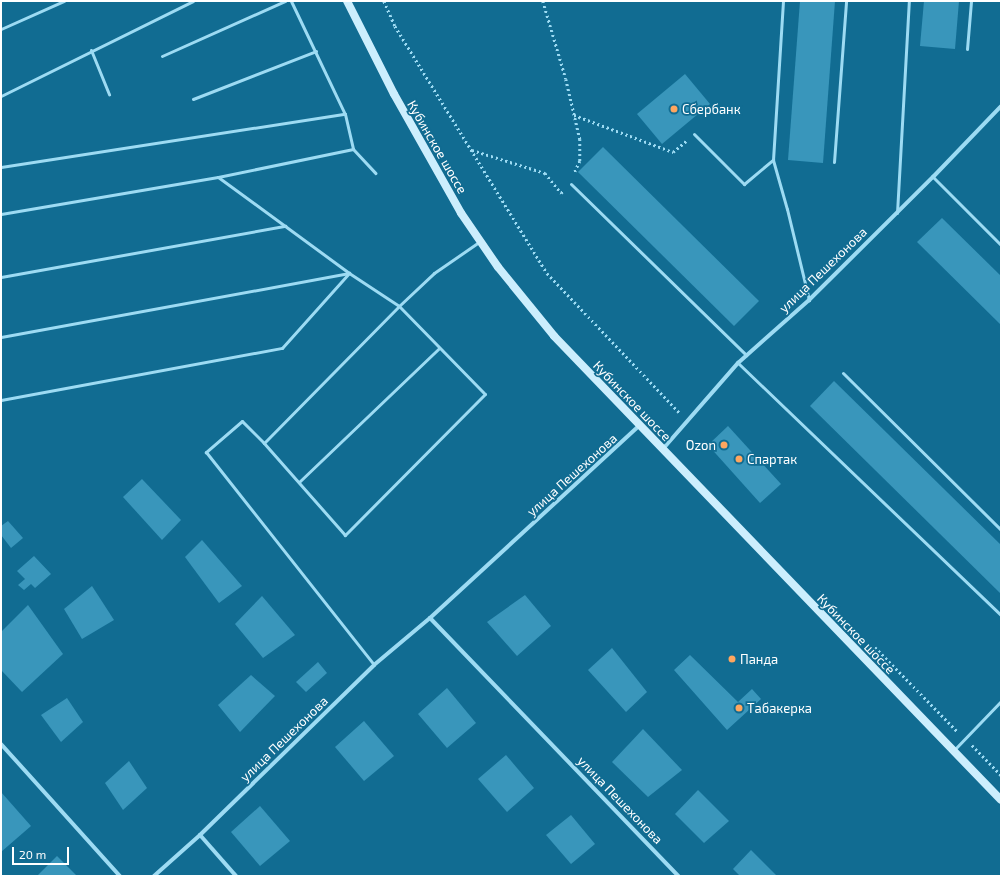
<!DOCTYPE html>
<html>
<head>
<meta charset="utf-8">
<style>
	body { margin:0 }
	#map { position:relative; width:1002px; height:877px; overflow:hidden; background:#116c92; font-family:"Exo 2",sans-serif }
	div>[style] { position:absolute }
	.building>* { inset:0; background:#3996bb }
	.path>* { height:2.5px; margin-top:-1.25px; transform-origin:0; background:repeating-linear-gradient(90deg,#9ddbf3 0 2px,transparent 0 5px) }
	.lane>* { height:3px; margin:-1.5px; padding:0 1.5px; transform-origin:1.5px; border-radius:1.5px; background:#9ddbf3 }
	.street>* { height:4px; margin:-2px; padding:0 2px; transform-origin:2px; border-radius:2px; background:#9ddbf3 }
	.secondary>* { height:8px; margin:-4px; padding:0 4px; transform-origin:4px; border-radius:4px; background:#cceefd }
	.dots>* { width:11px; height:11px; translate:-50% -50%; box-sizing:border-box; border:2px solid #116c92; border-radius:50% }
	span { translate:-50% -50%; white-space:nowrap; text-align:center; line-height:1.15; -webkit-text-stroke:3.5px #116c92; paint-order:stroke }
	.poi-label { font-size:13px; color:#fff }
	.left { translate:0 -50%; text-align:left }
	.right { translate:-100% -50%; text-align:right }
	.street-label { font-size:13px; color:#fff }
	.frame { position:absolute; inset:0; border:2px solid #fff; pointer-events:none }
	.scale { position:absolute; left:12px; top:847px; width:57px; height:18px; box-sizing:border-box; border:2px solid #fff; border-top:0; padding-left:5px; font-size:12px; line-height:14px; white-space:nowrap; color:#fff; -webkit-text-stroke:3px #116c92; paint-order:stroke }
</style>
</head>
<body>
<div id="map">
	<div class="building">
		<div style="clip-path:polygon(800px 1px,835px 1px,823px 163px,788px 160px)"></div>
		<div style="clip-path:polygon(924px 1px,959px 1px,955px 49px,920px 46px)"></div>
		<div style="clip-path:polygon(685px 74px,710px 104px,662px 144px,637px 114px)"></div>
		<div style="clip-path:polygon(603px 147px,759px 301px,734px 326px,578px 172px)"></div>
		<div style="clip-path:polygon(942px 218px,1001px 276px,1001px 325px,917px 242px)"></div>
		<div style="clip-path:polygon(834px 381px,1001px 545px,1001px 594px,810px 406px)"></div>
		<div style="clip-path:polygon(728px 426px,781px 484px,760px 503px,708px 445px)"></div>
		<div style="clip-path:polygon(142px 479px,181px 520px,162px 540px,123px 497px)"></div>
		<div style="clip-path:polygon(8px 521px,23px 538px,11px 548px,1px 535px,1px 526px)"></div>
		<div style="clip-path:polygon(202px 540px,242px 586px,219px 603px,185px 557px)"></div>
		<div style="clip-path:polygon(34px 556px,51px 574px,35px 588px,31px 584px,24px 590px,18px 585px,25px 579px,17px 571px)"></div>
		<div style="clip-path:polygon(92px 586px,114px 620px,82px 639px,64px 609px)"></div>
		<div style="clip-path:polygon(525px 595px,551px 626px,517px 656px,487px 622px)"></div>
		<div style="clip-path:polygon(262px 596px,295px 635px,263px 658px,235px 624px)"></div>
		<div style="clip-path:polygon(28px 605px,63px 654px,22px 692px,1px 670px,1px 632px)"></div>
		<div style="clip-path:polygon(612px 648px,647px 692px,626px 712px,588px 670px)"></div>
		<div style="clip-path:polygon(690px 655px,738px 702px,752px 689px,761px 699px,727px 730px,674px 670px)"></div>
		<div style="clip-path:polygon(318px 662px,327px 673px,306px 692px,296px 682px)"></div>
		<div style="clip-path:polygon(251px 675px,275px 696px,240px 732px,218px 705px)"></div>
		<div style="clip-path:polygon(447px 688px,476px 723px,447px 748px,418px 714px)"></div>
		<div style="clip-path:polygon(67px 698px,83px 722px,61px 742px,41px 715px)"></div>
		<div style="clip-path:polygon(364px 721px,394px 756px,364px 781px,335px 747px)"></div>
		<div style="clip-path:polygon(643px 729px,682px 770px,648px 797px,612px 762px)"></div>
		<div style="clip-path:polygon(506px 755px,534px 788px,507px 812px,478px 779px)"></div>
		<div style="clip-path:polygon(129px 761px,147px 788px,123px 810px,105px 783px)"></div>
		<div style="clip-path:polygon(698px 790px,729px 821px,704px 843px,675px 814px)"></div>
		<div style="clip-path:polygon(1px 792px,31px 826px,1px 852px)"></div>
		<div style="clip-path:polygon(260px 806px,290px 841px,260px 866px,231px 832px)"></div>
		<div style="clip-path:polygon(571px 815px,595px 844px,571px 864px,546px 835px)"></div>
		<div style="clip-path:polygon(751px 850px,777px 876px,740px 876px,733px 869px)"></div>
		<div style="clip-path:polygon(57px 856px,77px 876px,37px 876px)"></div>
	</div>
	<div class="path">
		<div style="left:384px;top:1px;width:27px;rotate:66deg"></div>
		<div style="left:395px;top:26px;width:290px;rotate:58.4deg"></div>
		<div style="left:547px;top:273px;width:193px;rotate:46.5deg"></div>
		<div style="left:543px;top:1px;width:81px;rotate:73.6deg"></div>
		<div style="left:566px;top:79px;width:62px;rotate:76.9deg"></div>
		<div style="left:580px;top:139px;width:22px;rotate:90deg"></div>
		<div style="left:580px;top:161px;width:14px;rotate:115deg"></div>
		<div style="left:574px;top:115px;width:106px;rotate:20.5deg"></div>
		<div style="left:673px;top:152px;width:17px;rotate:-40deg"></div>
		<div style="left:472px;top:150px;width:77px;rotate:17.5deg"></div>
		<div style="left:545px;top:173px;width:26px;rotate:51deg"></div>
		<div style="left:561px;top:193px;width:3px;rotate:-45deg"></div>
		<div style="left:875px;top:647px;width:119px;rotate:45.7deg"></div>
		<div style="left:972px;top:745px;width:42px;rotate:46deg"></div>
	</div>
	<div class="lane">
		<div style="left:291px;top:1px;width:125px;rotate:64.5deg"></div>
		<div style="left:345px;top:114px;width:36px;rotate:77deg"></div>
		<div style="left:353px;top:149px;width:33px;rotate:47deg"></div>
		<div style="left:783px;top:1px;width:159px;rotate:93.6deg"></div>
		<div style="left:773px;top:160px;width:51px;rotate:74.1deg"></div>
		<div style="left:787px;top:209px;width:94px;rotate:76.4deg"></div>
		<div style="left:1px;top:29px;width:69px;rotate:-24deg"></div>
		<div style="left:967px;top:49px;width:48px;rotate:-85.2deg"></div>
		<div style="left:91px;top:50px;width:48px;rotate:67.8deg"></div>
		<div style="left:162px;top:56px;width:135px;rotate:-24.1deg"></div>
		<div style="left:1px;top:96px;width:214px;rotate:-26.3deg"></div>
		<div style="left:193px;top:99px;width:132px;rotate:-21.3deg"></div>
		<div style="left:694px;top:134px;width:71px;rotate:45deg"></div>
		<div style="left:744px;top:184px;width:38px;rotate:-40deg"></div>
		<div style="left:834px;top:162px;width:161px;rotate:-85.7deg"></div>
		<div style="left:1px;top:167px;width:348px;rotate:-8.8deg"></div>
		<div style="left:218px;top:177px;width:162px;rotate:36.2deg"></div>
		<div style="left:349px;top:273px;width:60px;rotate:33.4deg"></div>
		<div style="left:399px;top:306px;width:123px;rotate:45.7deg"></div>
		<div style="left:485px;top:394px;width:199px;rotate:134.8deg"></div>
		<div style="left:345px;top:535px;width:123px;rotate:-131.4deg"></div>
		<div style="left:264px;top:443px;width:192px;rotate:-45.4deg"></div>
		<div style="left:399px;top:306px;width:48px;rotate:-43.3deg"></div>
		<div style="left:434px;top:273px;width:55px;rotate:-34.6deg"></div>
		<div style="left:933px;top:177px;width:96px;rotate:45deg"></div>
		<div style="left:571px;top:184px;width:245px;rotate:44.3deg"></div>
		<div style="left:897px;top:213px;width:212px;rotate:-86.8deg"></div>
		<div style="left:1px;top:214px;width:220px;rotate:-9.7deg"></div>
		<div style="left:218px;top:177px;width:138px;rotate:-11.7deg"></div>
		<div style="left:1px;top:277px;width:289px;rotate:-10.2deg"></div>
		<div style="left:1px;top:337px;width:354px;rotate:-10.4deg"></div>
		<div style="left:738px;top:363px;width:364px;rotate:43.8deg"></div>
		<div style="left:843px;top:373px;width:223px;rotate:44.8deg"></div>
		<div style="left:1px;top:400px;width:286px;rotate:-10.5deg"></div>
		<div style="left:282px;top:348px;width:101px;rotate:-48.2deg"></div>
		<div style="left:264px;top:443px;width:31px;rotate:-135deg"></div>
		<div style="left:242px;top:421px;width:48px;rotate:139.3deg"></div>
		<div style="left:206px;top:452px;width:271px;rotate:51.7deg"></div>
		<div style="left:299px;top:482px;width:194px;rotate:-43.7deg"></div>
		<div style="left:954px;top:750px;width:68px;rotate:-46.2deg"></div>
	</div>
	<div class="street">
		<div style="left:662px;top:450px;width:116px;rotate:-48.9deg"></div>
		<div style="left:738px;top:363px;width:95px;rotate:-41.6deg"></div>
		<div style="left:809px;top:300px;width:175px;rotate:-44.8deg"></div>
		<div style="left:933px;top:177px;width:98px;rotate:-46.2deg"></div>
		<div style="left:430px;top:618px;width:358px;rotate:46.1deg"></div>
		<div style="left:1px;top:744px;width:178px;rotate:48deg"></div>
		<div style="left:200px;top:835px;width:55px;rotate:48.7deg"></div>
		<div style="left:154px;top:876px;width:62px;rotate:-41.7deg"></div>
		<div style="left:200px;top:835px;width:243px;rotate:-44.3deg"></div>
		<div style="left:374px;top:665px;width:73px;rotate:-40deg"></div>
		<div style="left:430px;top:618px;width:284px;rotate:-42.6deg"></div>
	</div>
	<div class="secondary">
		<div style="left:347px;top:1px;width:104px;rotate:63.2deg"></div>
		<div style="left:394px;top:94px;width:137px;rotate:60.6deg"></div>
		<div style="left:461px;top:213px;width:65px;rotate:55.6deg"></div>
		<div style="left:498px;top:267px;width:89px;rotate:50.9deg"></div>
		<div style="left:554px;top:336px;width:644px;rotate:46.07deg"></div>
	</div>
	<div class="dots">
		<div style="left:674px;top:109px;background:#ffa65f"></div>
		<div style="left:724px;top:445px;background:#ffa65f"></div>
		<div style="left:739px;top:459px;background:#ffa65f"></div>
		<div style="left:732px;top:659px;background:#ffa65f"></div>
		<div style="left:739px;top:708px;background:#ffa65f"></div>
	</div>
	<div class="poi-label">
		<span class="left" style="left:682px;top:109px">Сбербанк</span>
		<span class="right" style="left:716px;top:445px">Ozon</span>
		<span class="left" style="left:747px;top:459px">Спартак</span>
		<span class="left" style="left:740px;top:659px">Панда</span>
		<span class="left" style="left:747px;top:708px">Табакерка</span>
	</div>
	<div class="street-label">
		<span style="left:437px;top:147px;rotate:60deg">Кубинское шоссе</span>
		<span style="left:823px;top:270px;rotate:-44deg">улица Пешехонова</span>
		<span style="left:632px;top:401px;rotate:46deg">Кубинское шоссе</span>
		<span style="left:572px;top:475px;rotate:-42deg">улица Пешехонова</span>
		<span style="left:856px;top:634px;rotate:46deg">Кубинское шоссе</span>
		<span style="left:284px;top:739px;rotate:-44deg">улица Пешехонова</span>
		<span style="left:620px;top:800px;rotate:46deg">улица Пешехонова</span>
	</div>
	<div class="frame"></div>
	<div class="scale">20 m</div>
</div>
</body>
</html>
